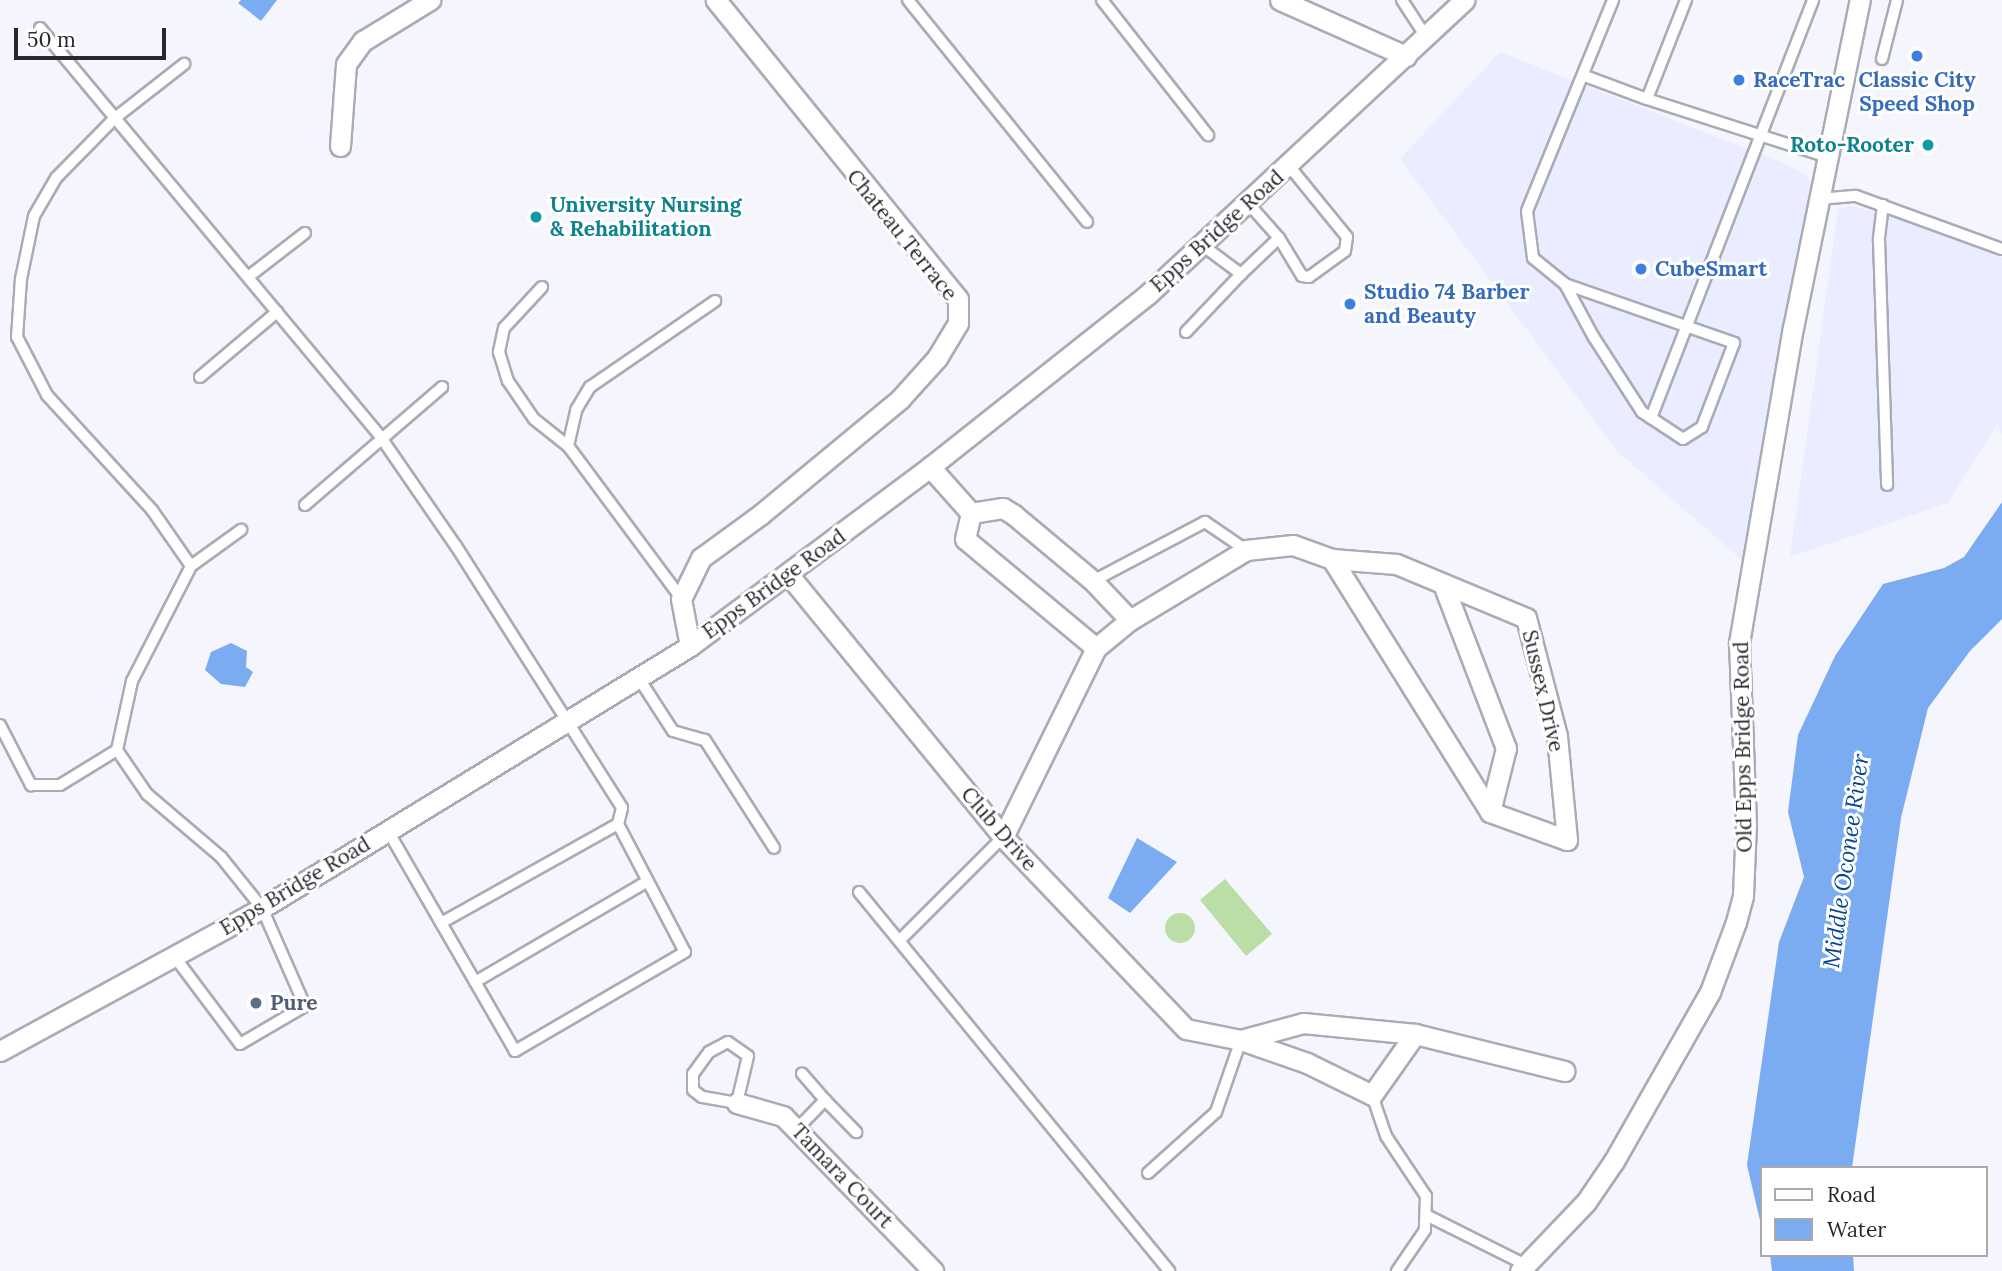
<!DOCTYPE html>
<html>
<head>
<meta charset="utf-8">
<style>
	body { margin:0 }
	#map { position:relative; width:2002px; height:1271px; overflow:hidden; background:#f5f6fd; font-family:Lora,serif }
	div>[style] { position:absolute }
	.built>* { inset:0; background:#e9edff }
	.green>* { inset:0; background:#badea5 }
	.round { border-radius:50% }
	.water>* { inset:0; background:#7babf1 }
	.roads { filter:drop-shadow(2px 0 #a9abb6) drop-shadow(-2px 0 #a9abb6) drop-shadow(0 2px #a9abb6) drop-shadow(0 -2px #a9abb6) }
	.lane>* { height:10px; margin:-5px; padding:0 5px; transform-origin:5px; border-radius:5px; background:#fff }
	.street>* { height:19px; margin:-9.5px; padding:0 9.5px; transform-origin:9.5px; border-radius:9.5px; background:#fff }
	.dots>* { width:19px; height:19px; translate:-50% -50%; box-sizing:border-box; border:4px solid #fff; border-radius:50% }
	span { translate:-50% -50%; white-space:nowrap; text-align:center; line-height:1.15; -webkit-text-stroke:6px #fff; paint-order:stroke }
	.shop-label { font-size:21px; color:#366cbe; font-weight:700 }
	.left { translate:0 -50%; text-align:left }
	.culture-label { font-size:21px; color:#0d838f; font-weight:700 }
	.right { translate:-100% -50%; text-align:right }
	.street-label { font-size:21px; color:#27282c }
	.service-label { font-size:21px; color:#4e5e75; font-weight:700 }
	.water-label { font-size:23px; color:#054696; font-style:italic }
	.legend { position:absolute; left:1760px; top:1166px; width:228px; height:91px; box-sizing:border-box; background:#fff; border:2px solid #a9a9ab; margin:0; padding:9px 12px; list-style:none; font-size:21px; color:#27282c }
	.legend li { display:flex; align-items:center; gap:14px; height:35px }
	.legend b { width:35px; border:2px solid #a9a9ab }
	.scale { position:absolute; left:14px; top:28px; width:152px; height:32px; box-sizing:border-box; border:4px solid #27282c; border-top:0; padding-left:9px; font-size:21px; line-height:24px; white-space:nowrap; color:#27282c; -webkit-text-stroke:5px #fff; paint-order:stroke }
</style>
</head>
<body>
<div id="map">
	<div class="built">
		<div style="clip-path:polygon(1500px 52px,1783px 163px,1806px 175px,1814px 191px,1742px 560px,1617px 451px,1400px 159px)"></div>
		<div style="clip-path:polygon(1852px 206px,1907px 221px,2002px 258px,2002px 435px,1998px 423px,1948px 503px,1790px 557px,1838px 209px)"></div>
	</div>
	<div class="green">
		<div style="clip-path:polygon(1225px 879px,1272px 934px,1246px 956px,1200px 900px)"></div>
		<div class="round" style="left:1165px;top:913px;width:30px;height:30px"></div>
	</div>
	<div class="water">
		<div style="clip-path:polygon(241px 0,277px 0,261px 21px,238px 3px)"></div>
		<div style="clip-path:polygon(2002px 502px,2002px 619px,1970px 651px,1928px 708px,1901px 818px,1852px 1168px,1762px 1168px,1762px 1229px,1747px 1165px,1779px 942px,1804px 877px,1788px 812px,1798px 735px,1835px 656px,1883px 584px,1944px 568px,1964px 557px)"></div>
		<div style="clip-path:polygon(231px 643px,247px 651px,246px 667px,253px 672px,245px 687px,221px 684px,205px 670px,211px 652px)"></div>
		<div style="clip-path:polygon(1137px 838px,1177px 862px,1130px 913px,1108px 898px)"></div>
		<div style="clip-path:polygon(1770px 1255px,1853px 1255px,1854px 1271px,1772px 1271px)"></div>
	</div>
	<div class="roads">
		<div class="lane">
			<div style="left:908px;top:0;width:285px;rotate:51.1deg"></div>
			<div style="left:1102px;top:0;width:172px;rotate:51.9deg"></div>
			<div style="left:1402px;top:0;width:44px;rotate:57deg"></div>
			<div style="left:1686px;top:0;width:106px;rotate:111.5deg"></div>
			<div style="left:1647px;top:99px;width:190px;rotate:17.8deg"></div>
			<div style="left:40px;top:28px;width:531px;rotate:50.19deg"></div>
			<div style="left:380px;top:436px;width:134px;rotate:55.4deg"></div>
			<div style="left:456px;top:546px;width:310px;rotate:57.6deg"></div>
			<div style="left:622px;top:808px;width:16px;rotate:104deg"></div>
			<div style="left:618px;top:824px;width:144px;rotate:62.4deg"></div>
			<div style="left:685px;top:952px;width:197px;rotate:149.8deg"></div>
			<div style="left:515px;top:1051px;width:254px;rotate:-120deg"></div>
			<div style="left:1882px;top:59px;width:61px;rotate:-75.7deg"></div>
			<div style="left:1585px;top:76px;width:66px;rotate:20.4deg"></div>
			<div style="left:1819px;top:199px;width:37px;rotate:-5deg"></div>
			<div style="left:1856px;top:196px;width:155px;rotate:20deg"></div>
			<div style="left:1248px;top:203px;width:47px;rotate:48.5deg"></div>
			<div style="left:1279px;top:238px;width:44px;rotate:58.8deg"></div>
			<div style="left:1302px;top:276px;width:7px;rotate:8deg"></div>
			<div style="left:1309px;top:277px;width:44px;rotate:-35.8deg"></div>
			<div style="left:1345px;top:251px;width:14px;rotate:-82deg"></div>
			<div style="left:1347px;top:237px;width:92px;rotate:-129.2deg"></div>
			<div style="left:1883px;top:205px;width:35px;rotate:97deg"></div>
			<div style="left:1879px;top:240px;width:245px;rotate:88.1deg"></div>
			<div style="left:1202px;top:245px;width:49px;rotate:36.6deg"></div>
			<div style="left:1241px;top:274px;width:52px;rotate:-43.5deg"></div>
			<div style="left:248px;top:277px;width:72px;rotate:-37.7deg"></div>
			<div style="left:1565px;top:284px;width:179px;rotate:19.2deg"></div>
			<div style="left:1734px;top:343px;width:90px;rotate:110.9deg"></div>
			<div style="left:1702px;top:427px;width:22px;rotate:148deg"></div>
			<div style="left:1683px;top:439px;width:49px;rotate:-146.6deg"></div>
			<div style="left:1642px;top:412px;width:90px;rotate:-122.8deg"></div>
			<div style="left:1593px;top:336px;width:59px;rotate:-118.3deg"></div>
			<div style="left:1565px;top:284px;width:41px;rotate:-140.9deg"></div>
			<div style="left:1533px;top:258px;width:47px;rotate:-97.3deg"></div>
			<div style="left:1527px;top:211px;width:228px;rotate:-67.8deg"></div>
			<div style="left:542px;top:287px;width:56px;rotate:132.8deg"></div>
			<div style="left:504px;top:328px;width:25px;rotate:102deg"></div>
			<div style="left:499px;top:352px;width:30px;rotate:73deg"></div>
			<div style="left:508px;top:381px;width:46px;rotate:55.6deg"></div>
			<div style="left:534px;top:419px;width:43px;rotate:38.5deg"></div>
			<div style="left:1186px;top:332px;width:80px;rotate:-46.5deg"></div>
			<div style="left:200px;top:377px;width:101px;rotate:-40.2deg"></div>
			<div style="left:1651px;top:418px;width:448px;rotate:-68.8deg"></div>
			<div style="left:305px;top:505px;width:181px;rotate:-40.7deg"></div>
			<div style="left:191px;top:566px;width:62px;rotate:-35.8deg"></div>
			<div style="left:1093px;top:581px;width:127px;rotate:-27.8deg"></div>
			<div style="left:1205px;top:522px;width:50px;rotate:34.3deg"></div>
			<div style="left:681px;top:598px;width:189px;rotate:-126.6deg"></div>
			<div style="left:568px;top:446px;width:37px;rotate:-77deg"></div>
			<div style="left:576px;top:410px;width:27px;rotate:-59deg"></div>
			<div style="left:590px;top:387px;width:152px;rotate:-34.5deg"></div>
			<div style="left:638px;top:677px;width:64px;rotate:57.1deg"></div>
			<div style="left:673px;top:731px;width:33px;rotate:16deg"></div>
			<div style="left:705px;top:740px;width:128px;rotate:57.4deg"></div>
			<div style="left:0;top:725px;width:68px;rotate:62.7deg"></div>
			<div style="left:31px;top:785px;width:29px"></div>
			<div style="left:60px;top:785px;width:67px;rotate:-31.6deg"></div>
			<div style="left:859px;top:892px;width:490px;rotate:50.7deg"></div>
			<div style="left:441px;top:923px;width:203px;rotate:-29.2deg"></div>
			<div style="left:901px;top:939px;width:144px;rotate:-45deg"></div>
			<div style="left:174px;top:956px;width:110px;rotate:53.1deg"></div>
			<div style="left:240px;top:1044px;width:75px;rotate:-30.3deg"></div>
			<div style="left:305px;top:1006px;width:107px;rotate:-113.7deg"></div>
			<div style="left:262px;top:908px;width:65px;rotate:-128.8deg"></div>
			<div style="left:221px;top:857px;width:97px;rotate:-139.6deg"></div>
			<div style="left:147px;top:794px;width:53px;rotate:-124.3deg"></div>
			<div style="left:117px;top:750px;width:71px;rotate:-77.7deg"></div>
			<div style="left:132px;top:681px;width:129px;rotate:-62.8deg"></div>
			<div style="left:191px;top:566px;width:68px;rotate:-124.9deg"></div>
			<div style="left:152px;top:510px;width:156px;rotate:-132.4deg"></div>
			<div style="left:47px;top:395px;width:65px;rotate:-117.3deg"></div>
			<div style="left:17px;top:337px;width:58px;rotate:-86.1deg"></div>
			<div style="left:21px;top:279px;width:64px;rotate:-78.3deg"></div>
			<div style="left:34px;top:216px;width:44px;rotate:-59.9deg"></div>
			<div style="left:56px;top:178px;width:84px;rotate:-45.5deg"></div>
			<div style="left:115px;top:118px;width:88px;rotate:-38deg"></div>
			<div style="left:475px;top:982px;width:200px;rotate:-30.3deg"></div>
			<div style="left:728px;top:1042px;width:24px;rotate:35deg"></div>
			<div style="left:748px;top:1056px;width:48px;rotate:103.2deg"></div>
			<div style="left:737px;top:1103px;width:36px;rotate:-170deg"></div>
			<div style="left:702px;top:1097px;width:11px;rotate:-142deg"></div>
			<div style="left:693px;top:1090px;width:16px;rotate:-90deg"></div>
			<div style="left:693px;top:1074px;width:27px;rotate:-54deg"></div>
			<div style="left:709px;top:1052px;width:21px;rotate:-28deg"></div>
			<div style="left:1372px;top:1095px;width:43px;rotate:71.1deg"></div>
			<div style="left:1386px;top:1136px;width:72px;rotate:56.3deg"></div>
			<div style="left:1426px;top:1196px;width:34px;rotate:92deg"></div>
			<div style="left:1425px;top:1230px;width:50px;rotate:124.3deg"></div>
			<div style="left:825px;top:1100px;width:45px;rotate:45.9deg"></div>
			<div style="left:796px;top:1130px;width:42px;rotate:-46deg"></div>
			<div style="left:825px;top:1100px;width:35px;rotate:-131deg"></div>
			<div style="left:1148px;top:1173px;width:91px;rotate:-41.9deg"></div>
			<div style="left:1216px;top:1112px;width:76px;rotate:-70.9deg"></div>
			<div style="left:1426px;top:1215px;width:112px;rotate:26.6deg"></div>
		</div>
		<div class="street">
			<div style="left:1280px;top:0;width:138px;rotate:24deg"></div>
			<div style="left:340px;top:146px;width:82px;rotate:-85.8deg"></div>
			<div style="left:346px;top:64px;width:29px;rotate:-54deg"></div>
			<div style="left:363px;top:41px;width:79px;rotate:-31.5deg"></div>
			<div style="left:930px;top:467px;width:62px;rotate:48.3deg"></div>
			<div style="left:788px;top:574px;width:340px;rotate:50.7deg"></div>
			<div style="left:1003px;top:837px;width:265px;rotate:46.4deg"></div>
			<div style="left:1186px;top:1029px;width:56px;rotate:11.3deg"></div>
			<div style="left:1241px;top:1040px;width:70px;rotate:19.2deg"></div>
			<div style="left:1307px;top:1063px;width:72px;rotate:26.2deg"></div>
			<div style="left:1372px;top:1095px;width:75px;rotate:-54.8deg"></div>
			<div style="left:1443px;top:584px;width:176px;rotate:69deg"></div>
			<div style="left:1506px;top:748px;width:66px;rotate:104deg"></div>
			<div style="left:690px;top:646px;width:48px;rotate:-100.8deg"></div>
			<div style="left:681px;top:599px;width:46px;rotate:-64deg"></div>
			<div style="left:701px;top:558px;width:73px;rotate:-36.1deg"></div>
			<div style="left:760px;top:515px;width:182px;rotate:-39.6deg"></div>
			<div style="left:900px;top:399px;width:55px;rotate:-47.9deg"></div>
			<div style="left:937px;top:358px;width:41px;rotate:-59deg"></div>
			<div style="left:958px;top:323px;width:24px;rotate:-90deg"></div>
			<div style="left:958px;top:299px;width:385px;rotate:-129deg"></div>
			<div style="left:1096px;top:648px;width:170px;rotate:-140.2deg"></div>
			<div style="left:965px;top:539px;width:27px;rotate:-77deg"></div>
			<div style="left:971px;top:513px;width:32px;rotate:-9deg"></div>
			<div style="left:1003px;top:508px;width:13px;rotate:32deg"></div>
			<div style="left:1014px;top:515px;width:103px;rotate:39.9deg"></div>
			<div style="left:1093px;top:581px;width:54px;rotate:46.5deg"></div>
			<div style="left:1003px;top:837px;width:211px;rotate:-63.8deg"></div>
			<div style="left:1096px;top:648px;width:44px;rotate:-39.5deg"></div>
			<div style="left:1130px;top:620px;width:135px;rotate:-31.1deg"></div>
			<div style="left:1246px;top:550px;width:47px;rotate:-6.1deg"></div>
			<div style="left:1293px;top:545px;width:41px;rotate:19.7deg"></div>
			<div style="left:1332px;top:559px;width:298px;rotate:58deg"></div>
			<div style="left:1490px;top:812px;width:82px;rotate:20deg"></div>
			<div style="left:1567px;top:840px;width:104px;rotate:-95.5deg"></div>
			<div style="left:1557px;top:736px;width:122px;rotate:-104.7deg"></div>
			<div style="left:1526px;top:618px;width:141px;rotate:-157.4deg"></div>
			<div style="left:1396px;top:564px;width:64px;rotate:-175.5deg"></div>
			<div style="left:1241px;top:1040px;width:64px;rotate:-15.3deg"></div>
			<div style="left:1303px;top:1023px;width:113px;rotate:5.6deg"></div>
			<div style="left:1415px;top:1034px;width:154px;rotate:13.9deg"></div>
			<div style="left:0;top:1051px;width:298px;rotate:-28.6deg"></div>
			<div style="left:262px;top:908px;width:502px;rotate:-31.47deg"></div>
			<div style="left:690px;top:646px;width:299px;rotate:-36.7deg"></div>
			<div style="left:930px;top:467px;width:278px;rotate:-38.4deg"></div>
			<div style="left:1148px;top:294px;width:432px;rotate:-42.9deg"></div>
			<div style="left:737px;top:1103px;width:48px;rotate:15.8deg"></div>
			<div style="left:783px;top:1116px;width:216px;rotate:45.9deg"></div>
			<div style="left:1520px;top:1271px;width:95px;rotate:-46.3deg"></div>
			<div style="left:1586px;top:1202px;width:50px;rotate:-55.7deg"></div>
			<div style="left:1614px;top:1161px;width:194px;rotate:-60.4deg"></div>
			<div style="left:1710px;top:992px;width:75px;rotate:-69.6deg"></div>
			<div style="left:1736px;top:922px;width:28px;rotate:-75deg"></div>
			<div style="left:1743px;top:895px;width:71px;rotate:-87.6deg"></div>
			<div style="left:1746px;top:824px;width:181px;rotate:-92.2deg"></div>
			<div style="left:1739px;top:643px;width:320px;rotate:-80.3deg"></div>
			<div style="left:1793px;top:328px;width:335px;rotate:-78.5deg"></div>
		</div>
	</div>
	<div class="dots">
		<div style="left:1917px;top:56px;background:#3f7fe0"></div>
		<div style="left:1739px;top:80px;background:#3f7fe0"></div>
		<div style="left:1928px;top:145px;background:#0f9aa8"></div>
		<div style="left:536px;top:217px;background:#0f9aa8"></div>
		<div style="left:1641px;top:269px;background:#3f7fe0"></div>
		<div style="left:1350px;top:304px;background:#3f7fe0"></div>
		<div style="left:256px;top:1003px;background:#5c6f8a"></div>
	</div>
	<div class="shop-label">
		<span class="left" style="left:1753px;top:80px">RaceTrac</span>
		<span style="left:1917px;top:92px">Classic City<br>Speed Shop</span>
		<span class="left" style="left:1655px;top:269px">CubeSmart</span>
		<span class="left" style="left:1364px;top:304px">Studio 74 Barber<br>and Beauty</span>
	</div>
	<div class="culture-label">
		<span class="right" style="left:1914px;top:145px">Roto-Rooter</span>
		<span class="left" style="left:550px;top:217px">University Nursing<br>&amp; Rehabilitation</span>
	</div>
	<div class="street-label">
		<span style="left:1217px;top:231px;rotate:-42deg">Epps Bridge Road</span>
		<span style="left:902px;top:235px;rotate:51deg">Chateau Terrace</span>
		<span style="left:774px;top:584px;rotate:-36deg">Epps Bridge Road</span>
		<span style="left:1543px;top:691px;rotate:77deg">Sussex Drive</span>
		<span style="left:1743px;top:747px;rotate:-91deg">Old Epps Bridge Road</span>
		<span style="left:999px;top:829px;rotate:49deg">Club Drive</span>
		<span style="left:295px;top:886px;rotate:-31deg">Epps Bridge Road</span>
		<span style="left:842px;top:1176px;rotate:46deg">Tamara Court</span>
	</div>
	<div class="service-label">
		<span class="left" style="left:270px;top:1003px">Pure</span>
	</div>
	<div class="water-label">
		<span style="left:1846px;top:861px;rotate:-82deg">Middle Oconee River</span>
	</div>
	<ul class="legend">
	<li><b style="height:9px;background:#fff"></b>Road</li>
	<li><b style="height:19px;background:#7babf1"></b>Water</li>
	</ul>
	<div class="scale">50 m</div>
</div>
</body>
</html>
